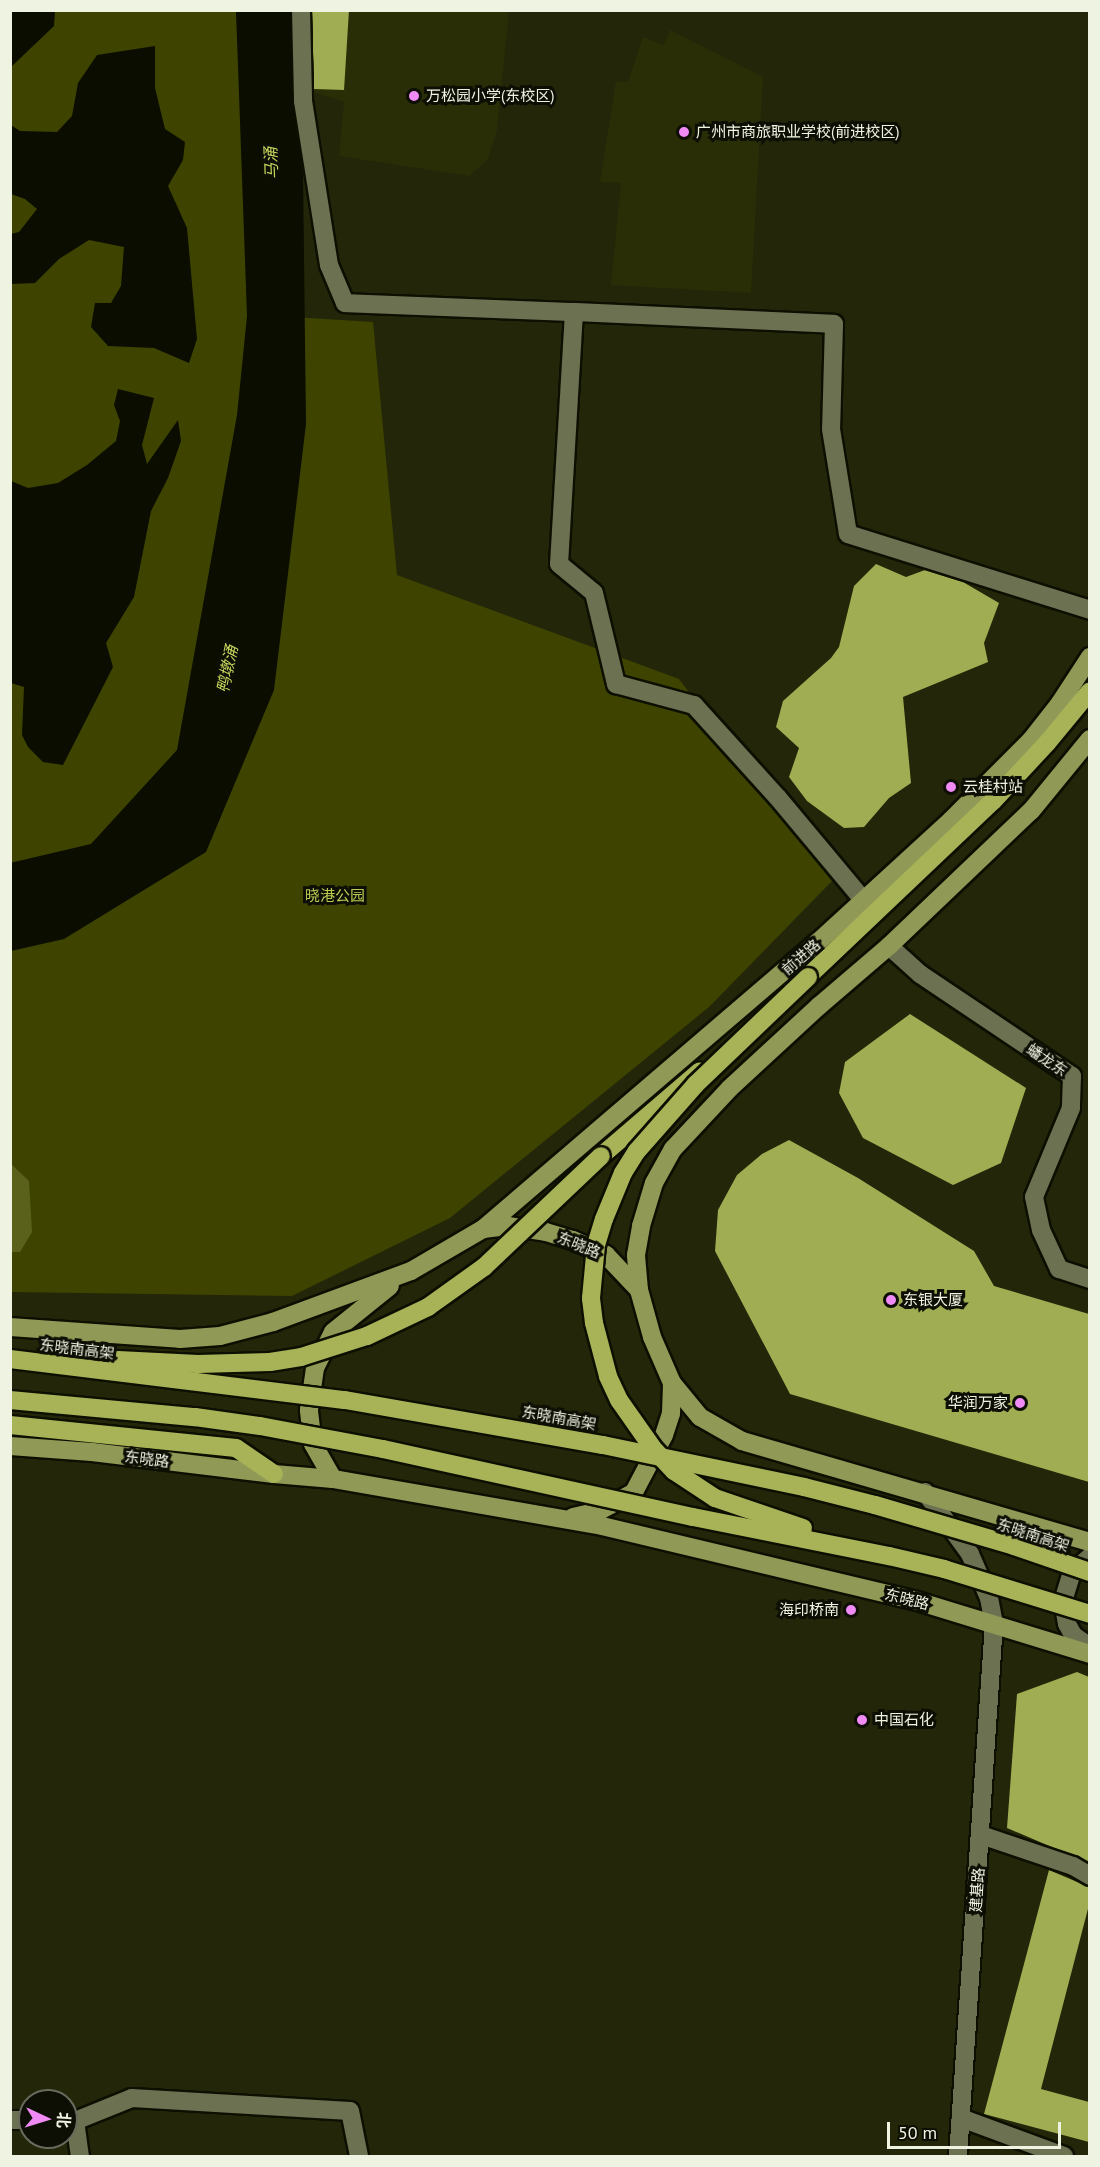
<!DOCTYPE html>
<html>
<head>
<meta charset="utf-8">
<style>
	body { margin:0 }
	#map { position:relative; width:1100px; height:2167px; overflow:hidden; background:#232608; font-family:"PT Sans","Noto Sans SC",sans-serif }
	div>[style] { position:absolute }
	.built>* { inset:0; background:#2a2e07 }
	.green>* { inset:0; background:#3e4400 }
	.forest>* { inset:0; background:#5a611a }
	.water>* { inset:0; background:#0a0d00 }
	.building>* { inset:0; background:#a1ad52 }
	.roads { filter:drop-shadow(2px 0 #0d0f00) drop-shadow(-2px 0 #0d0f00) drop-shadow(0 2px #0d0f00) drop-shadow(0 -2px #0d0f00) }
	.minor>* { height:18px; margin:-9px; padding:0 9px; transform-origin:9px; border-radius:9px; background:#6c7151 }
	.major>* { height:18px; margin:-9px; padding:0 9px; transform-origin:9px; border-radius:9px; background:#909955 }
	.highway>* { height:18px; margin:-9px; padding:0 9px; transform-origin:9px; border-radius:9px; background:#a8b358 }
	.bridges { filter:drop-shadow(2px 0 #0d0f00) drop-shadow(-2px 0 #0d0f00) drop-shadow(0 2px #0d0f00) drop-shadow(0 -2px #0d0f00) }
	.highway-bridge>* { height:18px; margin:-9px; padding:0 9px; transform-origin:9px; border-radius:9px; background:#a8b358 }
	.dots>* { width:16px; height:16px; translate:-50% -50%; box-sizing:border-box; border:3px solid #0d0e04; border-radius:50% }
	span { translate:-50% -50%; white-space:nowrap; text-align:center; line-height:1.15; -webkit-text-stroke:6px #0d0e04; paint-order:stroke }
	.poi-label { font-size:15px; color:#eff3e1 }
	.left { translate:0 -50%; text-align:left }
	.right { translate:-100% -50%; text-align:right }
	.park-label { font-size:15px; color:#bdcb51 }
	.street-label { font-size:15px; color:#eff3e1 }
	.water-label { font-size:16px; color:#c9d85e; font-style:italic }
	.frame { position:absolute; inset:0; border:12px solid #eff3e1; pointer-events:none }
	.north { position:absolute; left:18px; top:2089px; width:60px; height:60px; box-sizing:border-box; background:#0d0e04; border:2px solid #676a5c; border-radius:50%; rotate:94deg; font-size:16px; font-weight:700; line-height:24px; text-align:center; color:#eff3e1 }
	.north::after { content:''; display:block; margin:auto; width:21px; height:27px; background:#f08bf5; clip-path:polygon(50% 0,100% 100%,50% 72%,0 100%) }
	.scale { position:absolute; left:887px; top:2122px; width:174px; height:27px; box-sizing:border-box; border:3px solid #eff3e1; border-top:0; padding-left:8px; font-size:18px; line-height:21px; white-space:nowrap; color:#eff3e1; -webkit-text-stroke:4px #0d0e04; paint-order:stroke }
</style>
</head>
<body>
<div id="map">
	<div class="built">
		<div style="clip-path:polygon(305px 11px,509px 11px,497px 130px,488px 159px,469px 176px,339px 156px,344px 102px,311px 91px)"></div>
		<div style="clip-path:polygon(670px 30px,763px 77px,751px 293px,611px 285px,621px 183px,600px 182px,616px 81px,628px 82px,643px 37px,664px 45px)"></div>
	</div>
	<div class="green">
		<div style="clip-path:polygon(10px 11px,236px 11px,240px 80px,276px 316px,373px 322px,397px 575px,679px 679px,832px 881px,709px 1007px,450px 1218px,292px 1296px,11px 1292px)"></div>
	</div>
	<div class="forest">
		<div style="clip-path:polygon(10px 1163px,29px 1181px,32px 1232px,20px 1252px,11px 1252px)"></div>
	</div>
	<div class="water">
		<div style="clip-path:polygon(11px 10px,55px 11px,54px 26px,11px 67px)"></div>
		<div style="clip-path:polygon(236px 11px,296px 11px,295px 103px,303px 175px,306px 424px,274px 690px,206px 852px,64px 939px,11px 951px,10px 863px,91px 844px,177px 750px,237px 415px,247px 316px)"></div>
		<div style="clip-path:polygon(155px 46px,155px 88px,165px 129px,185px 142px,183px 160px,168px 186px,187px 228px,197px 339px,189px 363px,154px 348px,108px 346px,91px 327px,95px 303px,111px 303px,121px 286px,124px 247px,89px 240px,59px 259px,35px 283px,11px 284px,11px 234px,19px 232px,37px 209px,25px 199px,11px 194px,11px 125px,20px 131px,57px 132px,72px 116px,78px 83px,97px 55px)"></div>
		<div style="clip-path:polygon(118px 389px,154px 398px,142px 445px,147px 464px,178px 420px,181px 441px,168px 478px,151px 511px,134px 597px,106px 643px,113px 667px,63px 765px,43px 762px,28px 747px,22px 735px,24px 687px,11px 683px,11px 481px,28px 488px,58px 483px,87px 465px,116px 441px,120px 421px,114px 405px)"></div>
	</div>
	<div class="building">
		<div style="clip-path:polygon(312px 10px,349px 10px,344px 90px,314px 89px)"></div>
		<div style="clip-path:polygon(876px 564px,906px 577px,925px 570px,963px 582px,999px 603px,984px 643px,988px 662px,903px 697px,911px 783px,889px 798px,864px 827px,844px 828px,807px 801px,789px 777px,799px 748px,776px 727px,783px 701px,831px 658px,839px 647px,854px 586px)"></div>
		<div style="clip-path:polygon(910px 1014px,1026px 1088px,1001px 1163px,953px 1185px,863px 1138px,839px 1093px,845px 1062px)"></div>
		<div style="clip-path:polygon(789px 1140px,858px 1178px,974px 1251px,994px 1286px,1089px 1314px,1089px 1482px,790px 1394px,715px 1251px,718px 1210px,737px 1175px,762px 1154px)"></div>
		<div style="clip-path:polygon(1077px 1672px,1089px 1677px,1089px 1863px,1007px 1828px,1017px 1694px)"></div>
		<div style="clip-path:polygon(1049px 1870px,1089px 1887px,1089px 1905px,1041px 2089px,1089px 2102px,1089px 2142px,984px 2114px)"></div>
	</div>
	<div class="roads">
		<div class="minor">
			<div style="left:301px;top:10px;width:91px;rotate:88.7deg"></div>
			<div style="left:303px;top:101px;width:166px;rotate:81deg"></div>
			<div style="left:329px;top:265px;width:41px;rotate:67.2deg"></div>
			<div style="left:345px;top:303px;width:229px;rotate:2.3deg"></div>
			<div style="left:574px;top:312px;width:252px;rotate:93.4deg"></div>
			<div style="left:559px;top:564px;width:45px;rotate:39.6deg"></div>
			<div style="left:594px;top:593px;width:94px;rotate:76.4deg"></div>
			<div style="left:616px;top:684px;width:81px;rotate:15.1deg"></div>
			<div style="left:694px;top:705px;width:125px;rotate:47.9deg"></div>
			<div style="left:778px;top:798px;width:134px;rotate:50.1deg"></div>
			<div style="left:574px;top:312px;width:260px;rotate:2.6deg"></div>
			<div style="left:834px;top:324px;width:105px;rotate:91.6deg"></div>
			<div style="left:831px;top:429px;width:106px;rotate:80.8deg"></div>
			<div style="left:848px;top:534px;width:254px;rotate:17.4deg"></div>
			<div style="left:889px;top:946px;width:42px;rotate:42.1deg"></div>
			<div style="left:920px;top:974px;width:183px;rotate:33.9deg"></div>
			<div style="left:1072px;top:1076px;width:32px;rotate:92deg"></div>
			<div style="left:1071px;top:1108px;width:96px;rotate:112.6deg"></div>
			<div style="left:1034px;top:1197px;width:34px;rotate:78deg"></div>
			<div style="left:1041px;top:1230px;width:43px;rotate:65.2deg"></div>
			<div style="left:1059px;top:1269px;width:33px;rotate:18deg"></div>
			<div style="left:925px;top:1492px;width:77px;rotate:54deg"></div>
			<div style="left:970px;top:1554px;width:48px;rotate:66.6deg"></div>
			<div style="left:989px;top:1598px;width:25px;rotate:79deg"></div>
			<div style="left:994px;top:1623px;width:534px;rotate:93.86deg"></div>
			<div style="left:1090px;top:1557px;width:23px;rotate:140deg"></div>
			<div style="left:1072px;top:1572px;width:30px;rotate:107deg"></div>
			<div style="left:1063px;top:1601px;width:23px;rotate:80deg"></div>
			<div style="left:1067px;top:1624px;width:13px;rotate:61deg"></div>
			<div style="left:1073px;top:1635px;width:21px;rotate:35deg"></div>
			<div style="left:981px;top:1835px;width:97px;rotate:18.6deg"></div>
			<div style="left:1073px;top:1866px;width:20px;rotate:30deg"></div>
			<div style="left:961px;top:2118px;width:110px;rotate:20.3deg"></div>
			<div style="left:10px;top:2120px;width:20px"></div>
			<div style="left:66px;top:2121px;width:9px"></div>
			<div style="left:75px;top:2121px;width:35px;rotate:82deg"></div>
			<div style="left:75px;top:2121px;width:61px;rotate:-22deg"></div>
			<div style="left:132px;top:2098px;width:218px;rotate:3.4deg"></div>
			<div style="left:350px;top:2111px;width:46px;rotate:78.7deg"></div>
		</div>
		<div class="major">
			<div style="left:483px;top:1229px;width:441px;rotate:-40.6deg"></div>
			<div style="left:818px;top:942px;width:180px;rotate:-42.5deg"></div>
			<div style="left:951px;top:820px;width:113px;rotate:-45deg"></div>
			<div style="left:1031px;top:740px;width:47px;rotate:-51.9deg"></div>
			<div style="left:1060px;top:703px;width:55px;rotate:-56.9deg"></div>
			<div style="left:639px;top:1290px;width:35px;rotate:-95deg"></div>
			<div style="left:636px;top:1255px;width:29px;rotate:-80deg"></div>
			<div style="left:641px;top:1226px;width:45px;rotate:-73.2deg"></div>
			<div style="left:654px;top:1183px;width:39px;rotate:-61deg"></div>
			<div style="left:673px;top:1149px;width:83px;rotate:-46.9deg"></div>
			<div style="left:730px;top:1088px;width:121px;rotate:-42.7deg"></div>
			<div style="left:819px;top:1006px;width:92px;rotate:-40.6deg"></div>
			<div style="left:889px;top:946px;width:196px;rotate:-43.6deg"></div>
			<div style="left:1031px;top:811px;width:93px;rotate:-50.7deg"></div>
			<div style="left:10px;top:1327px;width:170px;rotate:4deg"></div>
			<div style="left:180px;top:1339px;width:40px;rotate:-4.3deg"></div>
			<div style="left:220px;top:1336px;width:55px;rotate:-14.8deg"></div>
			<div style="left:273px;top:1322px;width:147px;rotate:-20.3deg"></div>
			<div style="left:411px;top:1271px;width:83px;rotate:-30.3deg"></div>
			<div style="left:483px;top:1229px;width:25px;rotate:-7deg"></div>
			<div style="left:508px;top:1226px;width:38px;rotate:9deg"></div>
			<div style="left:546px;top:1232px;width:28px;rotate:17deg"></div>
			<div style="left:573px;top:1240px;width:36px;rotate:24deg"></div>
			<div style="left:606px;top:1255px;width:48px;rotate:46.7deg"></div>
			<div style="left:639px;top:1290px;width:49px;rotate:74.5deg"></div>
			<div style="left:652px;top:1337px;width:50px;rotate:66.5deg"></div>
			<div style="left:672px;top:1383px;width:44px;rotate:50.5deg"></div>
			<div style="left:700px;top:1417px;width:48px;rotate:29.7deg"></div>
			<div style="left:742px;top:1441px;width:362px;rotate:16.2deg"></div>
			<div style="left:10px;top:1446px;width:82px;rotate:4.2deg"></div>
			<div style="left:92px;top:1452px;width:183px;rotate:6.9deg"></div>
			<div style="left:274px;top:1474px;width:59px;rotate:4.8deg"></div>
			<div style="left:333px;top:1479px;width:273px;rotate:9.9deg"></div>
			<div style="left:602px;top:1526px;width:324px;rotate:13.4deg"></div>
			<div style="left:917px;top:1601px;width:181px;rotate:17deg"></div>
			<div style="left:333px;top:1479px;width:40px;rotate:-119.7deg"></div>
			<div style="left:313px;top:1444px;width:34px;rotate:-97deg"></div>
			<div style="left:309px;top:1410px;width:42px;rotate:-81.9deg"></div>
			<div style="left:315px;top:1368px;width:40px;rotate:-63.4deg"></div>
			<div style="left:333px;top:1332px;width:73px;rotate:-38.9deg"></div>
			<div style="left:573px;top:1517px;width:27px;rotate:-13deg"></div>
			<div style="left:599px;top:1511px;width:40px;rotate:-28deg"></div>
			<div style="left:634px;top:1492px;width:64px;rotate:-62.2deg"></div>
			<div style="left:664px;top:1435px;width:23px;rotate:-72deg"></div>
			<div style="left:671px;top:1413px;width:30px;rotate:-88deg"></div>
		</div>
		<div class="highway">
			<div style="left:798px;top:986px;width:269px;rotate:-43.5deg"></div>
			<div style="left:993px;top:801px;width:79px;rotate:-47deg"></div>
			<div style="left:1047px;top:743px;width:67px;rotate:-50.4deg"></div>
			<div style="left:601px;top:1156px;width:130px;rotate:-40.6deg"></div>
			<div style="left:10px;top:1425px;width:227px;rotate:5.8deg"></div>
			<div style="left:236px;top:1448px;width:46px;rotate:34.4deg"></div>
		</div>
	</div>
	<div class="bridges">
		<div class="highway-bridge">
			<div style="left:10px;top:1359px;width:337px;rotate:7deg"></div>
			<div style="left:345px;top:1400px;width:262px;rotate:9.9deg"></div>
			<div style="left:603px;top:1445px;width:205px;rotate:11.8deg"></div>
			<div style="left:804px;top:1487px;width:73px;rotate:14.2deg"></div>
			<div style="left:875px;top:1505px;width:145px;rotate:16.4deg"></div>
			<div style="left:1014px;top:1546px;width:80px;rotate:18.9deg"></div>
			<div style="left:118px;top:1360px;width:80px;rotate:2.9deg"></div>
			<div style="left:198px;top:1364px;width:72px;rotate:-1.6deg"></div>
			<div style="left:270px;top:1362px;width:31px;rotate:-9deg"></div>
			<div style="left:301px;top:1357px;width:69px;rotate:-17.7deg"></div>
			<div style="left:367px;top:1336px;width:68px;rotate:-25.4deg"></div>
			<div style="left:428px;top:1307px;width:69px;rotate:-35.5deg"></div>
			<div style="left:484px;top:1267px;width:161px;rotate:-43.5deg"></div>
			<div style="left:10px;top:1400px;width:186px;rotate:5.3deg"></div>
			<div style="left:195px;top:1417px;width:66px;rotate:7.9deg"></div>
			<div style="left:260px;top:1426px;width:125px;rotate:10.6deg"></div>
			<div style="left:383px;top:1449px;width:317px;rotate:12.4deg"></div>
			<div style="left:693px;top:1517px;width:200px;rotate:11.3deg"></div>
			<div style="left:889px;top:1556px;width:57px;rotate:13.3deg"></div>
			<div style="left:944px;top:1569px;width:153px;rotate:17.1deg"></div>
			<div style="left:803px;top:1528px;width:93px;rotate:-161.2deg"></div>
			<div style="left:715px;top:1498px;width:49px;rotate:-146.6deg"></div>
			<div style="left:674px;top:1471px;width:33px;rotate:-133deg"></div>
			<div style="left:652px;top:1447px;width:57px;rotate:-125.1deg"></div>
			<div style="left:619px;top:1400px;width:26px;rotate:-115deg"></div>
			<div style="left:608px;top:1376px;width:55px;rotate:-104.8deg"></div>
			<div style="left:594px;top:1323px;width:25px;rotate:-97deg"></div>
			<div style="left:591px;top:1298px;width:53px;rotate:-84.6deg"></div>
			<div style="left:596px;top:1245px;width:27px;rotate:-73deg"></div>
			<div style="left:604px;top:1219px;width:50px;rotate:-67.6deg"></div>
			<div style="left:623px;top:1173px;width:26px;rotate:-58deg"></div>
			<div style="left:637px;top:1151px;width:89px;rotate:-48.6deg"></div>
			<div style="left:696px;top:1084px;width:155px;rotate:-43.7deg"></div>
		</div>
	</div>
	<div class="dots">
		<div style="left:414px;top:96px;background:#f08bf5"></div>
		<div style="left:684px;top:132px;background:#f08bf5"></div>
		<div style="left:951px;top:787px;background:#f08bf5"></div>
		<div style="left:891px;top:1300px;background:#f08bf5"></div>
		<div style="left:1020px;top:1403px;background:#f08bf5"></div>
		<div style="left:851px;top:1610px;background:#f08bf5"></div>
		<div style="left:862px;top:1720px;background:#f08bf5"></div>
	</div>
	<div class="poi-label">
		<span class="left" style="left:426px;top:96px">万松园小学(东校区)</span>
		<span class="left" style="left:696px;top:132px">广州市商旅职业学校(前进校区)</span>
		<span class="left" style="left:963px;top:787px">云桂村站</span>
		<span class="left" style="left:903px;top:1300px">东银大厦</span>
		<span class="right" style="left:1008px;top:1403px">华润万家</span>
		<span class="right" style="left:839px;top:1610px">海印桥南</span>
		<span class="left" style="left:874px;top:1720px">中国石化</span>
	</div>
	<div class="park-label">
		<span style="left:335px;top:896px">晓港公园</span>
	</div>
	<div class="street-label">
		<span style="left:801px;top:957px;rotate:-41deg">前进路</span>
		<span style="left:1047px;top:1060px;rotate:34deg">蟠龙东</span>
		<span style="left:579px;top:1245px;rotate:22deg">东晓路</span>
		<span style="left:77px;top:1349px;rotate:7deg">东晓南高架</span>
		<span style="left:559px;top:1418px;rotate:10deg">东晓南高架</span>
		<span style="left:147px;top:1459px;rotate:7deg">东晓路</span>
		<span style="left:1033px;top:1535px;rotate:18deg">东晓南高架</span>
		<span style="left:907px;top:1599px;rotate:14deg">东晓路</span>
		<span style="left:977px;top:1890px;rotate:-86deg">建基路</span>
	</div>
	<div class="water-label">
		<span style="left:271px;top:163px;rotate:-92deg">马涌</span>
		<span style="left:227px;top:669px;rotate:-78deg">鸭墩涌</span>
	</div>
	<div class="frame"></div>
	<div class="north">北</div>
	<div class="scale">50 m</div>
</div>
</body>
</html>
